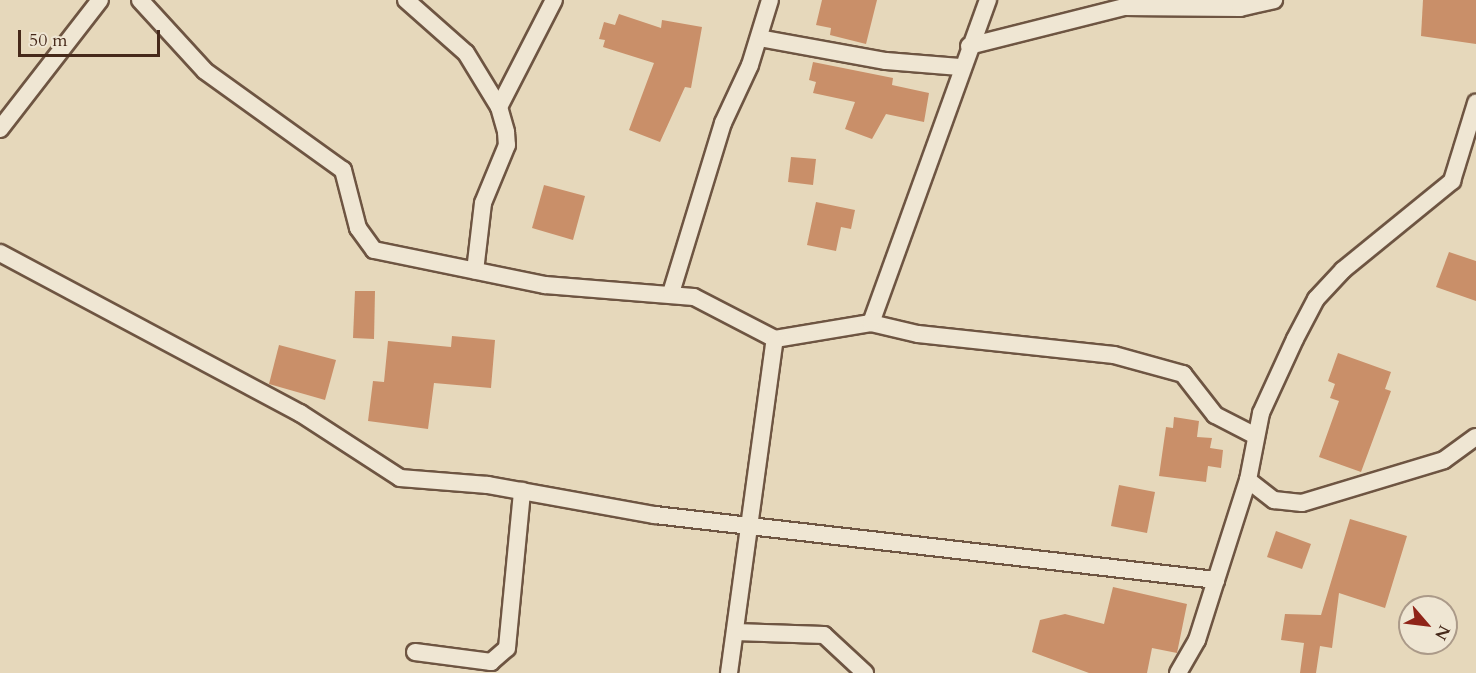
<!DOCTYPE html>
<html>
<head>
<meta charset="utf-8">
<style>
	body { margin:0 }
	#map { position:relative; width:1476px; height:673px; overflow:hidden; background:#e6d8bb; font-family:Cardo,serif }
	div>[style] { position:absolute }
	.building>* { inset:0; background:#c98f69 }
	.roads { filter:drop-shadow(2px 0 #6e5542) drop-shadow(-2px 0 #6e5542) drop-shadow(0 2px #6e5542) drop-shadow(0 -2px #6e5542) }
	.street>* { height:16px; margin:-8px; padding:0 8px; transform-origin:8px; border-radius:8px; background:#efe6d3 }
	span { translate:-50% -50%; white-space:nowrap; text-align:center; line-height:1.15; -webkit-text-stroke:4.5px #efe6d3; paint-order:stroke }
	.north { position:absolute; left:1398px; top:595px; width:60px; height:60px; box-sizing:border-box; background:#efe6d3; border:2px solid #ab9a89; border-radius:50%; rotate:118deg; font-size:16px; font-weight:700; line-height:24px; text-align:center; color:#46291a }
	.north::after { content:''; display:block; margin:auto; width:21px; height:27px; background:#8f2418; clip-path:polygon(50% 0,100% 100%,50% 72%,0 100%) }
	.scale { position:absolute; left:18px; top:30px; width:142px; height:27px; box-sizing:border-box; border:3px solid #46291a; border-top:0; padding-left:8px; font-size:18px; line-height:21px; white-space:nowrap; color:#46291a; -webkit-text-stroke:4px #efe6d3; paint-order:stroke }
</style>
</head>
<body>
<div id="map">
	<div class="building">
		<div style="clip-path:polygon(822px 0,877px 0,866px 44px,830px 35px,831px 28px,816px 25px)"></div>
		<div style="clip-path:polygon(1423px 0,1476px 0,1476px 44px,1421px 36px)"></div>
		<div style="clip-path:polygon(619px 14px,661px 28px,662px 20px,702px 27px,691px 88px,685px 87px,660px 142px,629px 130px,654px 63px,603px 47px,605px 40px,599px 39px,604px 22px,615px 25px)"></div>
		<div style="clip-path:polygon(813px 62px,893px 78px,892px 85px,929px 93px,924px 122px,886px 114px,872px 139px,845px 129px,855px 102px,813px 93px,816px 82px,809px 80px)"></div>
		<div style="clip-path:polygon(791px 157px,816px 159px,813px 185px,788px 182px)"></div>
		<div style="clip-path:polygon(544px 185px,585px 196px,573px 240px,532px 228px)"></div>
		<div style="clip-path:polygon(816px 202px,855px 210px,851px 229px,841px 227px,836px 251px,807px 245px)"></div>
		<div style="clip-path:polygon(1449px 252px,1476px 261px,1476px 301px,1436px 287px)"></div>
		<div style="clip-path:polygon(355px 291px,375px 291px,374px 339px,353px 338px)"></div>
		<div style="clip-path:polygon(452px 336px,495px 340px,491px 388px,434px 383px,428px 429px,368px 421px,373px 381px,384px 382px,388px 341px,451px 347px)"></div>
		<div style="clip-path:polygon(279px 345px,336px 360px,325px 400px,269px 384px)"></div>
		<div style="clip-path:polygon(1338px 353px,1391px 372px,1385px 389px,1391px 391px,1361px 472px,1319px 457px,1339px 401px,1330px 398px,1335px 384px,1328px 381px)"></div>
		<div style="clip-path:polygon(1174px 417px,1199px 421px,1197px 437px,1212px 438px,1210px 448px,1223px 450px,1221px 468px,1208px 466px,1206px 482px,1159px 476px,1166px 427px,1173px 428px)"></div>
		<div style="clip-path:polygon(1119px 485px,1155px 492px,1147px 533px,1111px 526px)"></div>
		<div style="clip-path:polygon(1350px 519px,1407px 536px,1385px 608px,1339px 593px,1332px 648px,1320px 646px,1316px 673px,1300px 673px,1304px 643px,1281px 640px,1285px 614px,1321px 615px)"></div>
		<div style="clip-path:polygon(1276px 531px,1311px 544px,1302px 569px,1267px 557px)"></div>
		<div style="clip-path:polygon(1113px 587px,1187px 604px,1177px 653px,1152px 648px,1147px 673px,1089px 673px,1032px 652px,1040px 620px,1065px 614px,1104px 624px)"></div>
	</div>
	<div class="roads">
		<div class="street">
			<div style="left:140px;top:0;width:96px;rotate:47.5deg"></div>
			<div style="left:205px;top:71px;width:170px;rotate:35.7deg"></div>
			<div style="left:343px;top:170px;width:60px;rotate:75.5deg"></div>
			<div style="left:358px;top:228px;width:27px;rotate:54deg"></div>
			<div style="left:374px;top:250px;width:175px;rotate:11.6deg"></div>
			<div style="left:545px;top:285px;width:149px;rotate:4.6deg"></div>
			<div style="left:694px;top:297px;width:91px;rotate:27.4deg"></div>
			<div style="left:775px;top:339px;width:97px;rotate:-9.5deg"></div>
			<div style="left:871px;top:323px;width:48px;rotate:13.2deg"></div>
			<div style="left:918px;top:334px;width:197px;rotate:6.1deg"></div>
			<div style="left:1114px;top:355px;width:72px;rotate:15.4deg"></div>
			<div style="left:1183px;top:374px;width:52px;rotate:52deg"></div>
			<div style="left:1215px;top:415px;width:44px;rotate:27.1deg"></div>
			<div style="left:406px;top:0;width:80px;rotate:41.5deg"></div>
			<div style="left:466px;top:53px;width:63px;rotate:58.6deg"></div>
			<div style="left:499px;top:107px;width:26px;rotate:74deg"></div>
			<div style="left:506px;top:132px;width:13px;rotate:86deg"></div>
			<div style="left:507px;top:145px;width:63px;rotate:112.5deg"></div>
			<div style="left:483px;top:203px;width:68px;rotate:96.7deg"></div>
			<div style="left:759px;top:38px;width:129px;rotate:10.3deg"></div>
			<div style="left:886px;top:61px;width:74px;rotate:4.6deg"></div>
			<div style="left:969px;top:46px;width:160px;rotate:-14.1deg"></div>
			<div style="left:1124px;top:7px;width:116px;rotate:0.5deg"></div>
			<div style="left:1240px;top:8px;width:35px;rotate:-13deg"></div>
			<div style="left:499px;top:107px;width:120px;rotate:-62.8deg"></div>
			<div style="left:0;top:129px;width:163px;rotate:-52.2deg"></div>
			<div style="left:0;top:253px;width:340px;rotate:28.1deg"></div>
			<div style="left:300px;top:413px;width:119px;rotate:33deg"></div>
			<div style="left:400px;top:478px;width:88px;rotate:4.5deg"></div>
			<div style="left:488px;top:485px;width:170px;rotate:10.2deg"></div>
			<div style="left:655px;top:515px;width:565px;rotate:6.61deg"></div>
			<div style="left:671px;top:293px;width:178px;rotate:-73deg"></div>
			<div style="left:723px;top:123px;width:64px;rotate:-65deg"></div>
			<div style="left:750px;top:65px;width:68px;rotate:-72.9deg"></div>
			<div style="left:871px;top:323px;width:344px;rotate:-70.1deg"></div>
			<div style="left:1248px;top:480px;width:33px;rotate:38deg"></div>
			<div style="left:1274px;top:500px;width:28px;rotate:6deg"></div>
			<div style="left:1302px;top:503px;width:148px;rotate:-16.8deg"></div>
			<div style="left:1444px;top:460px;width:39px;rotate:-36deg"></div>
			<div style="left:735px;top:632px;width:89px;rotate:1.9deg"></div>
			<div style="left:824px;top:635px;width:56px;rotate:42.8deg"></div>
			<div style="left:415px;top:652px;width:77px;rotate:7.5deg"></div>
			<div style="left:491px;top:662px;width:21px;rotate:-41deg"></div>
			<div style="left:507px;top:648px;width:158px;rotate:-84.5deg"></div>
			<div style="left:729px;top:673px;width:337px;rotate:-82.2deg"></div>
			<div style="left:1178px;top:673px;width:38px;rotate:-60deg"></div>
			<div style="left:1197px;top:640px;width:63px;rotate:-72.4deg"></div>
			<div style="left:1216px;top:580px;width:105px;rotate:-72.3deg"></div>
			<div style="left:1248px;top:480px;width:68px;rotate:-79deg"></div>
			<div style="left:1261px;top:413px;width:81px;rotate:-65.3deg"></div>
			<div style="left:1295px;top:339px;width:45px;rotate:-62.3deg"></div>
			<div style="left:1316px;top:299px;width:40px;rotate:-47deg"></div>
			<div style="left:1343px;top:270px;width:141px;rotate:-39.2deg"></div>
			<div style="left:1452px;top:181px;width:82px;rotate:-72.9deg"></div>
		</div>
	</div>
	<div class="north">N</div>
	<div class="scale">50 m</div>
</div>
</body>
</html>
